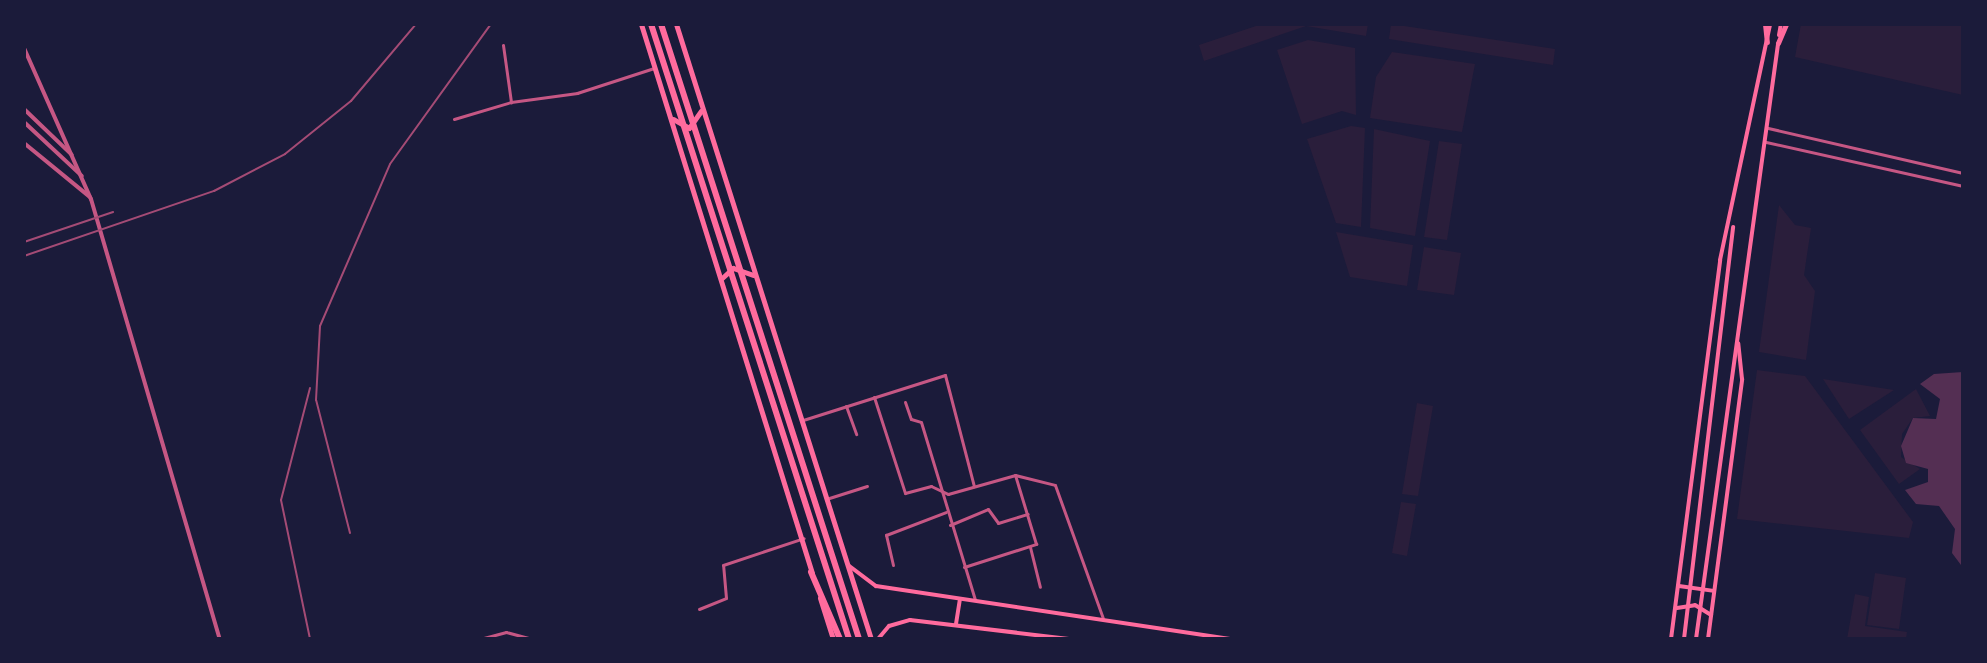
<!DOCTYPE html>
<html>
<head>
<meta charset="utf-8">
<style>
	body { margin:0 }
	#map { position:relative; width:1987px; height:663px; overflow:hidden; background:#1b1b3a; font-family:Roboto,sans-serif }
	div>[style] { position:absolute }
	.green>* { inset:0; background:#2a1e3b }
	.building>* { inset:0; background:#542f53 }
	.minor>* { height:3px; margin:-1.5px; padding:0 1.5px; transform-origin:1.5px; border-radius:1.5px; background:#c65784 }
	.tertiary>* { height:4px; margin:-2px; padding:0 2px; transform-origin:2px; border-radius:2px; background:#c65784 }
	.secondary>* { height:4px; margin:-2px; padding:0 2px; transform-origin:2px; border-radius:2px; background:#ff6b9d }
	.primary>* { height:5px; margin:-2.5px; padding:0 2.5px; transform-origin:2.5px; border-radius:2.5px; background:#ff6b9d }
	.trunk>* { height:5px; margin:-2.5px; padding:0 2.5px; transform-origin:2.5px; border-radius:2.5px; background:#ff6b9d }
	.motorway>* { height:6px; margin:-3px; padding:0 3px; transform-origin:3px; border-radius:3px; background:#ff6b9d }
	.rail>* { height:2px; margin:-1px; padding:0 1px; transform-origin:1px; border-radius:1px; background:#a44b75 }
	span { translate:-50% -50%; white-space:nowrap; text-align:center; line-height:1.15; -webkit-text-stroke:7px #1b1b3a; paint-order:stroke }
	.frame { position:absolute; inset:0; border:26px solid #1b1b3a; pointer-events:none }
</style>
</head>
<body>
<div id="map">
	<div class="green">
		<div style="clip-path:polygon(1262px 24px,1368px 24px,1366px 36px,1306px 26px,1204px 61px,1199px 45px)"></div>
		<div style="clip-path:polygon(1391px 24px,1555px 49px,1553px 65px,1389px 39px)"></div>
		<div style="clip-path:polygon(1801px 24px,1963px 24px,1963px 95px,1795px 57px)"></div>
		<div style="clip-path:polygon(1308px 40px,1355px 48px,1356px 115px,1342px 111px,1302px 124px,1277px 50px)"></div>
		<div style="clip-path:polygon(1392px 52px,1475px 64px,1462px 132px,1370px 118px,1376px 77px)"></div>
		<div style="clip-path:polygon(1351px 126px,1365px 128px,1361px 227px,1336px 223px,1307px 139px)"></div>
		<div style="clip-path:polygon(1374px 129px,1430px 141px,1415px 236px,1370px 228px)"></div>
		<div style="clip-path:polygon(1439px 141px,1462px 144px,1447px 240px,1424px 237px)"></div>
		<div style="clip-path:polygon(1779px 205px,1795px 225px,1811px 228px,1804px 275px,1815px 291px,1806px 360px,1759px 352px)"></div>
		<div style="clip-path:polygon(1336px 232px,1413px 245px,1407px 286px,1350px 277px)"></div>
		<div style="clip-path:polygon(1424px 247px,1461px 253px,1454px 295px,1417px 290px)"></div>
		<div style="clip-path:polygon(1757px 370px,1805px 376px,1913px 522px,1909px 538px,1737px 519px)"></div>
		<div style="clip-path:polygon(1823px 379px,1894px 390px,1849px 419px)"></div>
		<div style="clip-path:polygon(1916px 389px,1930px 416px,1913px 418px,1902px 434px,1901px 457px,1920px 469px,1899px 484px,1860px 430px)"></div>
		<div style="clip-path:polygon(1417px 403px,1433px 406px,1418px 496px,1402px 494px)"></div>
		<div style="clip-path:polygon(1401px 502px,1416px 504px,1407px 556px,1392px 553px)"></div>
		<div style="clip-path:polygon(1875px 573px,1906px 578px,1899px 629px,1867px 625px)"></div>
		<div style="clip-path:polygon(1855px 594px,1869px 597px,1865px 626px,1907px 632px,1906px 639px,1847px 639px)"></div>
	</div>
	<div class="building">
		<div style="clip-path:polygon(1963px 372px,1963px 563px,1961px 565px,1952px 553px,1955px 529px,1939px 506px,1916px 504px,1905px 490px,1928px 482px,1928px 469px,1906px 463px,1901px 446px,1913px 418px,1936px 419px,1940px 399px,1920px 384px,1934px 374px)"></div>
	</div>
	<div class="minor">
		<div style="left:503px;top:45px;width:58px;rotate:82deg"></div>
		<div style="left:511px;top:102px;width:67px;rotate:-7.8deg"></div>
		<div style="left:577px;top:93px;width:81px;rotate:-18deg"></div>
		<div style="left:454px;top:119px;width:59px;rotate:-16.6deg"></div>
		<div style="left:1768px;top:128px;width:200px;rotate:13deg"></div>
		<div style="left:1766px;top:142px;width:202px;rotate:12.6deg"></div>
		<div style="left:874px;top:397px;width:101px;rotate:72.1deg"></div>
		<div style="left:905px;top:493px;width:27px;rotate:-15deg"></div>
		<div style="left:931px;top:486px;width:19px;rotate:25deg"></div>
		<div style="left:948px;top:494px;width:70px;rotate:-15.8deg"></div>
		<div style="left:1015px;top:475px;width:41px;rotate:14deg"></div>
		<div style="left:1055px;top:485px;width:141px;rotate:70.2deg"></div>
		<div style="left:905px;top:402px;width:18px;rotate:71deg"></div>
		<div style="left:911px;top:419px;width:10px;rotate:17deg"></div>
		<div style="left:921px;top:422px;width:186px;rotate:73.1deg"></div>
		<div style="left:846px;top:406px;width:30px;rotate:70deg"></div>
		<div style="left:803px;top:420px;width:149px;rotate:-17.6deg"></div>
		<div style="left:945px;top:375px;width:115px;rotate:75.4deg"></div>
		<div style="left:826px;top:499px;width:43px;rotate:-17.6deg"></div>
		<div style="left:950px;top:525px;width:41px;rotate:-22.8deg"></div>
		<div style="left:988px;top:509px;width:17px;rotate:54deg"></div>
		<div style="left:998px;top:523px;width:31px;rotate:-17deg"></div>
		<div style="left:1030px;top:547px;width:41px;rotate:76deg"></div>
		<div style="left:893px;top:565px;width:31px;rotate:-103deg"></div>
		<div style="left:886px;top:535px;width:64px;rotate:-21deg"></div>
		<div style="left:964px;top:567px;width:76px;rotate:-17.7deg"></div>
		<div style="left:1036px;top:544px;width:72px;rotate:-106.9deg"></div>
		<div style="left:699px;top:609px;width:29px;rotate:-22deg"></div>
		<div style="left:726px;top:598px;width:33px;rotate:-95deg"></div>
		<div style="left:723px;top:565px;width:85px;rotate:-18.4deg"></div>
		<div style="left:480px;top:639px;width:27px;rotate:-15deg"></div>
		<div style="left:506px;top:632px;width:28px;rotate:15deg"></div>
	</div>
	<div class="tertiary">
		<div style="left:24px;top:48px;width:165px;rotate:66.1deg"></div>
		<div style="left:91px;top:199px;width:459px;rotate:73.7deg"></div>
		<div style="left:24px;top:109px;width:66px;rotate:43.8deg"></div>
		<div style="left:24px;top:122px;width:79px;rotate:43deg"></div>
		<div style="left:24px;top:143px;width:85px;rotate:39.3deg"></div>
	</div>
	<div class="secondary">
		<div style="left:1779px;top:35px;width:11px;rotate:-80deg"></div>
		<div style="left:848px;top:565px;width:35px;rotate:37deg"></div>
		<div style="left:876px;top:586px;width:358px;rotate:8.5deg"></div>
		<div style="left:1679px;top:586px;width:35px;rotate:8deg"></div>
		<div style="left:1677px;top:608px;width:18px;rotate:-9deg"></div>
		<div style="left:1695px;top:605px;width:19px;rotate:32deg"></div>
		<div style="left:956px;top:624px;width:25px;rotate:-81deg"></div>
		<div style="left:878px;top:639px;width:17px;rotate:-50deg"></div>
		<div style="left:889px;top:626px;width:22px;rotate:-16deg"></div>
		<div style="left:910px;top:620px;width:160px;rotate:6.8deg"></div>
		<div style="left:1671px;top:639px;width:382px;rotate:-82.6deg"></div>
		<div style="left:1720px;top:260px;width:241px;rotate:-78deg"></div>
		<div style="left:1684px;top:639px;width:415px;rotate:-83.2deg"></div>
		<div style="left:1696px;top:639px;width:601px;rotate:-82.15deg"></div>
		<div style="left:1708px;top:639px;width:262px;rotate:-82.5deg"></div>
		<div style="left:1742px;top:379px;width:36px;rotate:-96deg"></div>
	</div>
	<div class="primary">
		<div style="left:641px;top:24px;width:575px;rotate:72.7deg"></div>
		<div style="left:676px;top:24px;width:645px;rotate:72.41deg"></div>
		<div style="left:673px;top:119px;width:18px;rotate:29deg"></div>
		<div style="left:689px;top:128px;width:21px;rotate:-55deg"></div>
		<div style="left:722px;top:278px;width:15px;rotate:-42deg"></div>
		<div style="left:733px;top:268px;width:21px;rotate:19deg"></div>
		<div style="left:820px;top:598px;width:43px;rotate:72.4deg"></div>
	</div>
	<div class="trunk">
		<div style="left:1765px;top:24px;width:18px;rotate:84deg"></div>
		<div style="left:1778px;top:43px;width:21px;rotate:-67deg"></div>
	</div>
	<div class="motorway">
		<div style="left:651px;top:24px;width:646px;rotate:72.15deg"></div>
		<div style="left:661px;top:24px;width:646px;rotate:72.15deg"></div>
		<div style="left:811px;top:572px;width:73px;rotate:66.6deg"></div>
	</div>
	<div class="rail">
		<div style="left:24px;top:242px;width:94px;rotate:-18.6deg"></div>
		<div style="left:24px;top:256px;width:201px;rotate:-18.9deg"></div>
		<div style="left:214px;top:191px;width:80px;rotate:-27.5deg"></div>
		<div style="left:285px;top:154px;width:85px;rotate:-38.8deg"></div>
		<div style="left:351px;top:101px;width:101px;rotate:-49.8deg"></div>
		<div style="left:310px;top:388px;width:116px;rotate:104.5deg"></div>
		<div style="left:281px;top:500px;width:142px;rotate:78.2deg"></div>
		<div style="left:350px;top:533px;width:137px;rotate:-104.3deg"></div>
		<div style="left:316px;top:400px;width:74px;rotate:-86.9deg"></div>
		<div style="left:320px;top:326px;width:176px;rotate:-66.6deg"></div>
		<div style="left:390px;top:164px;width:173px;rotate:-54.2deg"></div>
	</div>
	<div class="frame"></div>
</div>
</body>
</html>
